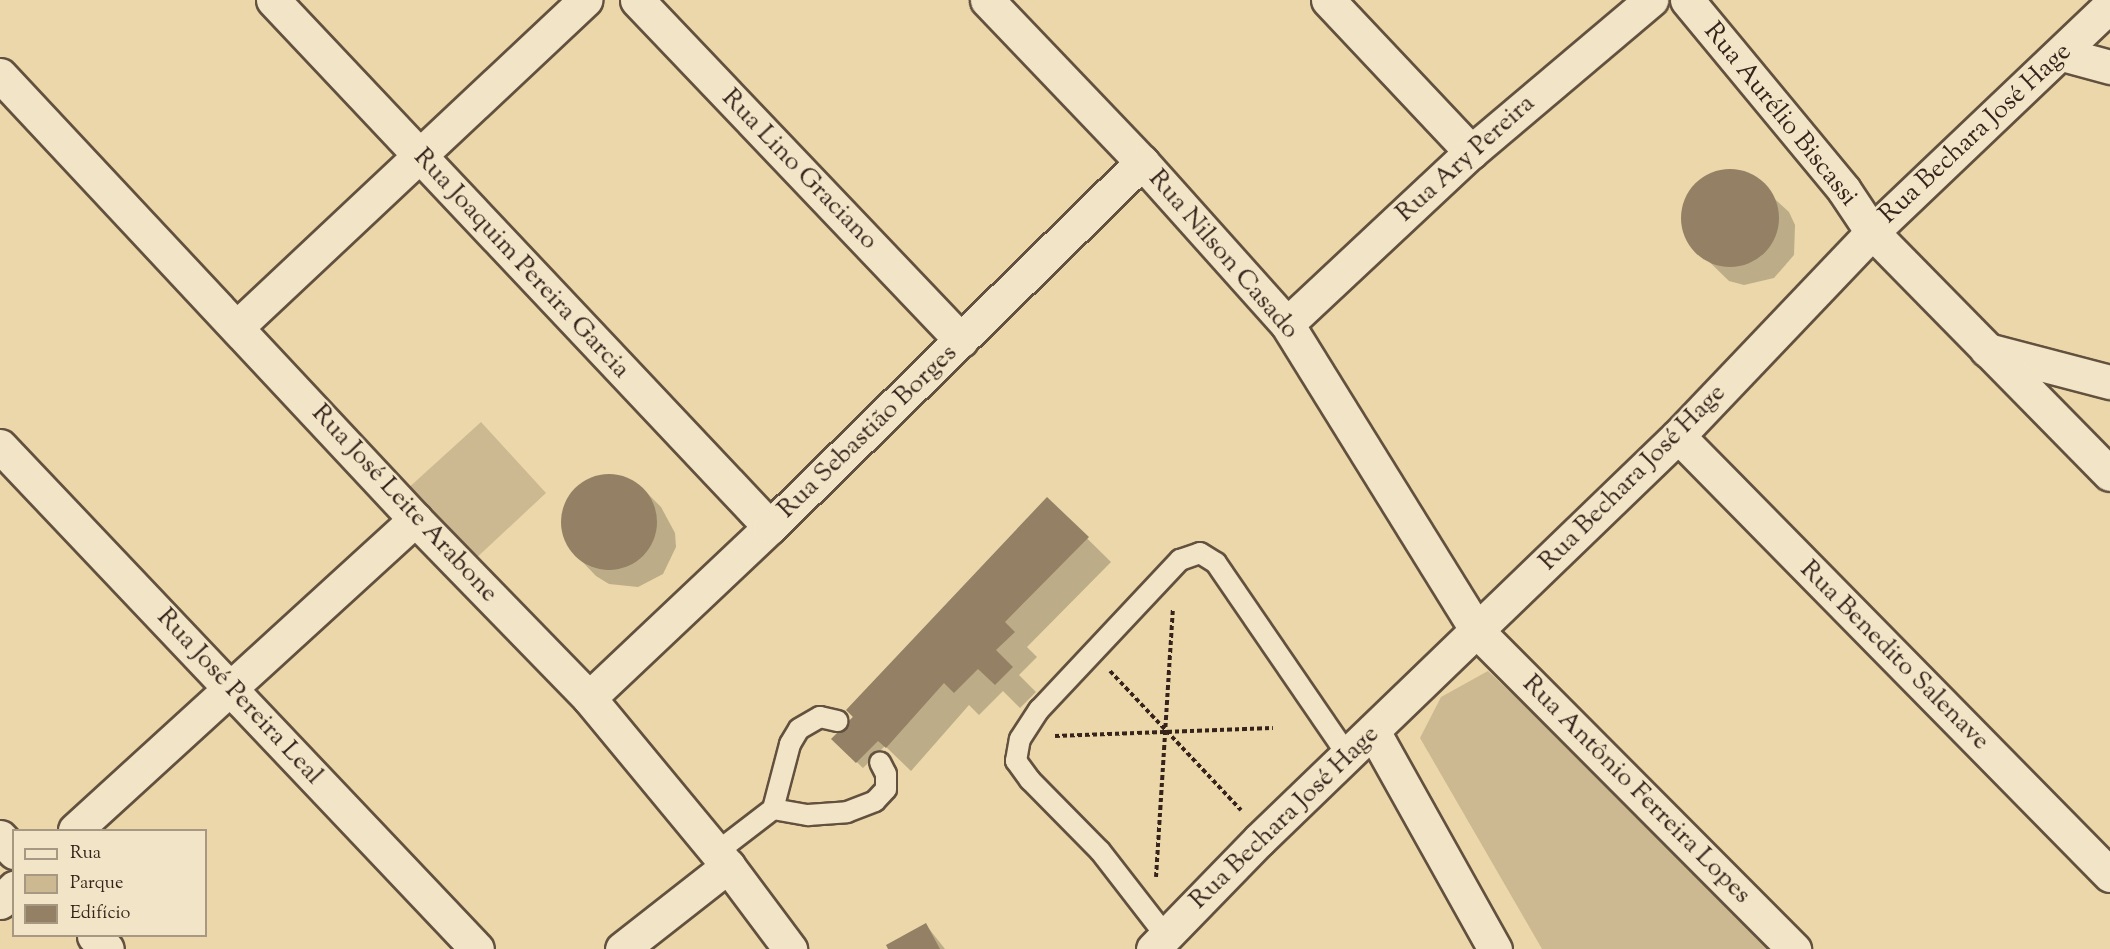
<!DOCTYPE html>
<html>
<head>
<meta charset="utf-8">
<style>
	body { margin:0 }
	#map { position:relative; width:2110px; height:949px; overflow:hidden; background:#ebd7a9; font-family:"Sorts Mill Goudy",serif }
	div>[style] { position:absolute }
	.green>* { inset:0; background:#ccb991 }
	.shadow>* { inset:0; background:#0003 }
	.building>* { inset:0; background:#948165 }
	.round { border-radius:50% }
	.path>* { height:4px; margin-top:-2px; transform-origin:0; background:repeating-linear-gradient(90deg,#36241c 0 4.5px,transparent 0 7.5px) }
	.roads { filter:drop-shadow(2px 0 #63513f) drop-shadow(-2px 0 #63513f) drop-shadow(0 2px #63513f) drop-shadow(0 -2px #63513f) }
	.service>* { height:20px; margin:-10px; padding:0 10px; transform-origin:10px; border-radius:10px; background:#f2e5c7 }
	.minor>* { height:33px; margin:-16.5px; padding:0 16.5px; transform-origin:16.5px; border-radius:16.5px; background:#f2e5c7 }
	.tertiary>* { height:33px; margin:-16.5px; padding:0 16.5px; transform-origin:16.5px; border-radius:16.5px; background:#f2e5c7 }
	span { translate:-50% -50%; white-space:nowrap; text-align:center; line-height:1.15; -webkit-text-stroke:4.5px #f2e5c7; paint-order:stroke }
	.street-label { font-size:26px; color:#36241c }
	.legend { position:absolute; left:12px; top:829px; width:195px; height:108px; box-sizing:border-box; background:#f2e5c7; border:2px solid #a79883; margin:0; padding:8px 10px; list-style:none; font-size:18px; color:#36241c }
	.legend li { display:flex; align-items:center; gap:12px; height:30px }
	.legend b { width:30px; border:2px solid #a79883 }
</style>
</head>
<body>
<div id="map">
	<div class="green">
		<div style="clip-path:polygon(481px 422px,546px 493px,473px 561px,405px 491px)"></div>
		<div style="clip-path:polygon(1488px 671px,1783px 949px,1542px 949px,1420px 738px,1441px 697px)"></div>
	</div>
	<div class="shadow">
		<div style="clip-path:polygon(1719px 172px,1747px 174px,1789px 212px,1795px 225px,1794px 255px,1774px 278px,1744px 285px,1729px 281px,1688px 241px,1682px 213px,1694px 187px)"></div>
		<div style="clip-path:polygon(602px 475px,616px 475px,642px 488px,661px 507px,675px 533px,676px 547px,663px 574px,638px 587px,609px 584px,596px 576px,577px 556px,562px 530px,566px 501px,575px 489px)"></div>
		<div style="clip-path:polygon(1047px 499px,1111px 562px,1027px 647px,1037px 657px,1019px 675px,1036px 692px,1020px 708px,1003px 691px,979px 715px,969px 705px,911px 771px,885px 746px,863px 768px,833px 739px)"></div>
		<div style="clip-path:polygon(926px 925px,945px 949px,889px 949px)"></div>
	</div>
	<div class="building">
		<div class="round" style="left:1681px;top:169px;width:98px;height:98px"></div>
		<div class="round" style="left:561px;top:474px;width:96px;height:96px"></div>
		<div style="clip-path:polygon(1047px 497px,1089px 537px,1005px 622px,1015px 632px,996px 650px,1013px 667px,995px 685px,978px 669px,954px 693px,944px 683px,886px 748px,878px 741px,856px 763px,831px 739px,853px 717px,846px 710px)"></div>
		<div style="clip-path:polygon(926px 923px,940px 949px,888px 949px,886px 945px)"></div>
	</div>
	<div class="path">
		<div style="left:1110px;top:671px;width:191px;rotate:46.7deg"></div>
		<div style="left:1055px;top:736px;width:218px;rotate:-2.1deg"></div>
		<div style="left:1156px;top:877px;width:269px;rotate:-86.4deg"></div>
	</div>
	<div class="roads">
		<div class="service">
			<div style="left:773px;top:809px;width:67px;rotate:-75.3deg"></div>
			<div style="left:790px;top:744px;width:17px;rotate:-59deg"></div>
			<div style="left:799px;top:729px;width:24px;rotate:-30deg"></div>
			<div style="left:820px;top:717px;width:18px;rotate:13deg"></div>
			<div style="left:717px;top:852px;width:71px;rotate:-37.5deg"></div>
			<div style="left:773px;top:809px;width:36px;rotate:10deg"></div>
			<div style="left:808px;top:815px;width:39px;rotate:-4deg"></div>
			<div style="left:847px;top:812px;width:30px;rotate:-21deg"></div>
			<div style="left:875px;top:801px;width:16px;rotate:-47deg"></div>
			<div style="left:886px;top:789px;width:15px;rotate:-90deg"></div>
			<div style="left:886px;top:774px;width:13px;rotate:-117deg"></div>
			<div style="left:1166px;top:936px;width:108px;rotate:-127.8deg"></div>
			<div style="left:1100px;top:851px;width:100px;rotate:-134.6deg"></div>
			<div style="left:1030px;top:780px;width:24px;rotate:-126deg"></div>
			<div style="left:1016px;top:761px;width:22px;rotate:-80deg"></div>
			<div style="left:1020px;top:739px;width:35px;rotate:-57deg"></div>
			<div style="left:1039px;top:710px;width:206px;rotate:-46.8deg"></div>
			<div style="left:1180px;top:560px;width:21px;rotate:-19deg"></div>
			<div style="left:1200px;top:553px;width:19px;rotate:32deg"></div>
			<div style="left:1216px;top:563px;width:234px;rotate:55.6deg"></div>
		</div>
		<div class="minor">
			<div style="left:273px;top:0;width:724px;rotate:46.68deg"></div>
			<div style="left:637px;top:0;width:470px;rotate:46.4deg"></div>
			<div style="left:987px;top:0;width:224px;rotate:46.3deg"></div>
			<div style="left:1142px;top:162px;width:217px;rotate:48.2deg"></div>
			<div style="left:1287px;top:324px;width:362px;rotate:58.2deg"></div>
			<div style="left:1478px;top:632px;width:448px;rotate:45.1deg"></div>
			<div style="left:1328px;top:0;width:209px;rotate:46.7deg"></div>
			<div style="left:2062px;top:54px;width:50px;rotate:15.2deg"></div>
			<div style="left:0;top:75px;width:608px;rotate:46.93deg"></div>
			<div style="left:415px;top:519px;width:250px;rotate:45.8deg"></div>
			<div style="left:589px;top:698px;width:218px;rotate:50.4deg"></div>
			<div style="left:728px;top:866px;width:104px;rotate:53.2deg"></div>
			<div style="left:1287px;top:324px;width:252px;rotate:-43.1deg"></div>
			<div style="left:1471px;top:152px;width:236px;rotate:-40.2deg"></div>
			<div style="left:237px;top:327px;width:478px;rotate:-43.2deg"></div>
			<div style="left:1987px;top:350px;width:127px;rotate:14.6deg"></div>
			<div style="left:1678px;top:436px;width:616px;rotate:45.46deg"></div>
			<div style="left:0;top:446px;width:693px;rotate:46.52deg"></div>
			<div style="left:589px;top:698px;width:249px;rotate:-43.4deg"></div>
			<div style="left:770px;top:527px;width:521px;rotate:-44.46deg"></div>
			<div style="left:1373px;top:731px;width:250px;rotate:60.8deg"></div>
			<div style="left:75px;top:830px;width:461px;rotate:-42.4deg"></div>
			<div style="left:0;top:837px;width:21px;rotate:47deg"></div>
			<div style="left:0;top:902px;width:20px;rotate:-45deg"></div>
			<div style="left:94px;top:936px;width:18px;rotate:45deg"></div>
			<div style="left:622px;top:949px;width:135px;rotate:-38.1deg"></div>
			<div style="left:1153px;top:949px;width:152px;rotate:-45.8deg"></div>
			<div style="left:1259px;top:840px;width:582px;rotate:-43.96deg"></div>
			<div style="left:1678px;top:436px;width:282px;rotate:-46.4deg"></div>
			<div style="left:1872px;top:232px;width:329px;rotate:-43.6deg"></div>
		</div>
		<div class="tertiary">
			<div style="left:1687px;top:0;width:246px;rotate:50.4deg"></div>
			<div style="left:1844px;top:190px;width:50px;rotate:56.3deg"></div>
			<div style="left:1872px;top:232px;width:339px;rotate:45.5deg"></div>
		</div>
	</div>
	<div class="street-label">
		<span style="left:1780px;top:115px;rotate:51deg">Rua Aurélio Biscassi</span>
		<span style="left:1976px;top:134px;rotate:-43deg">Rua Bechara José Hage</span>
		<span style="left:1466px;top:159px;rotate:-42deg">Rua Ary Pereira</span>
		<span style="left:799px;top:170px;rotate:46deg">Rua Lino Graciano</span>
		<span style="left:1223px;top:255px;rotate:49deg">Rua Nilson Casado</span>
		<span style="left:521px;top:264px;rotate:47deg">Rua Joaquim Pereira Garcia</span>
		<span style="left:868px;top:432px;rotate:-44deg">Rua Sebastião Borges</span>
		<span style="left:1633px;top:478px;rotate:-45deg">Rua Bechara José Hage</span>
		<span style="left:404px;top:504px;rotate:47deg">Rua José Leite Arabone</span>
		<span style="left:1894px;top:656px;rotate:45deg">Rua Benedito Salenave</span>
		<span style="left:239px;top:697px;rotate:47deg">Rua José Pereira Leal</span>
		<span style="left:1636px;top:790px;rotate:45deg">Rua Antônio Ferreira Lopes</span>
		<span style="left:1285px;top:818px;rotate:-44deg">Rua Bechara José Hage</span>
	</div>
	<ul class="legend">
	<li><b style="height:8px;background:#f2e5c7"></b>Rua</li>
	<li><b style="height:16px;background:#ccb991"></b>Parque</li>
	<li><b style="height:16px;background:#948165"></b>Edifício</li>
	</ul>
</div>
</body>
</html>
